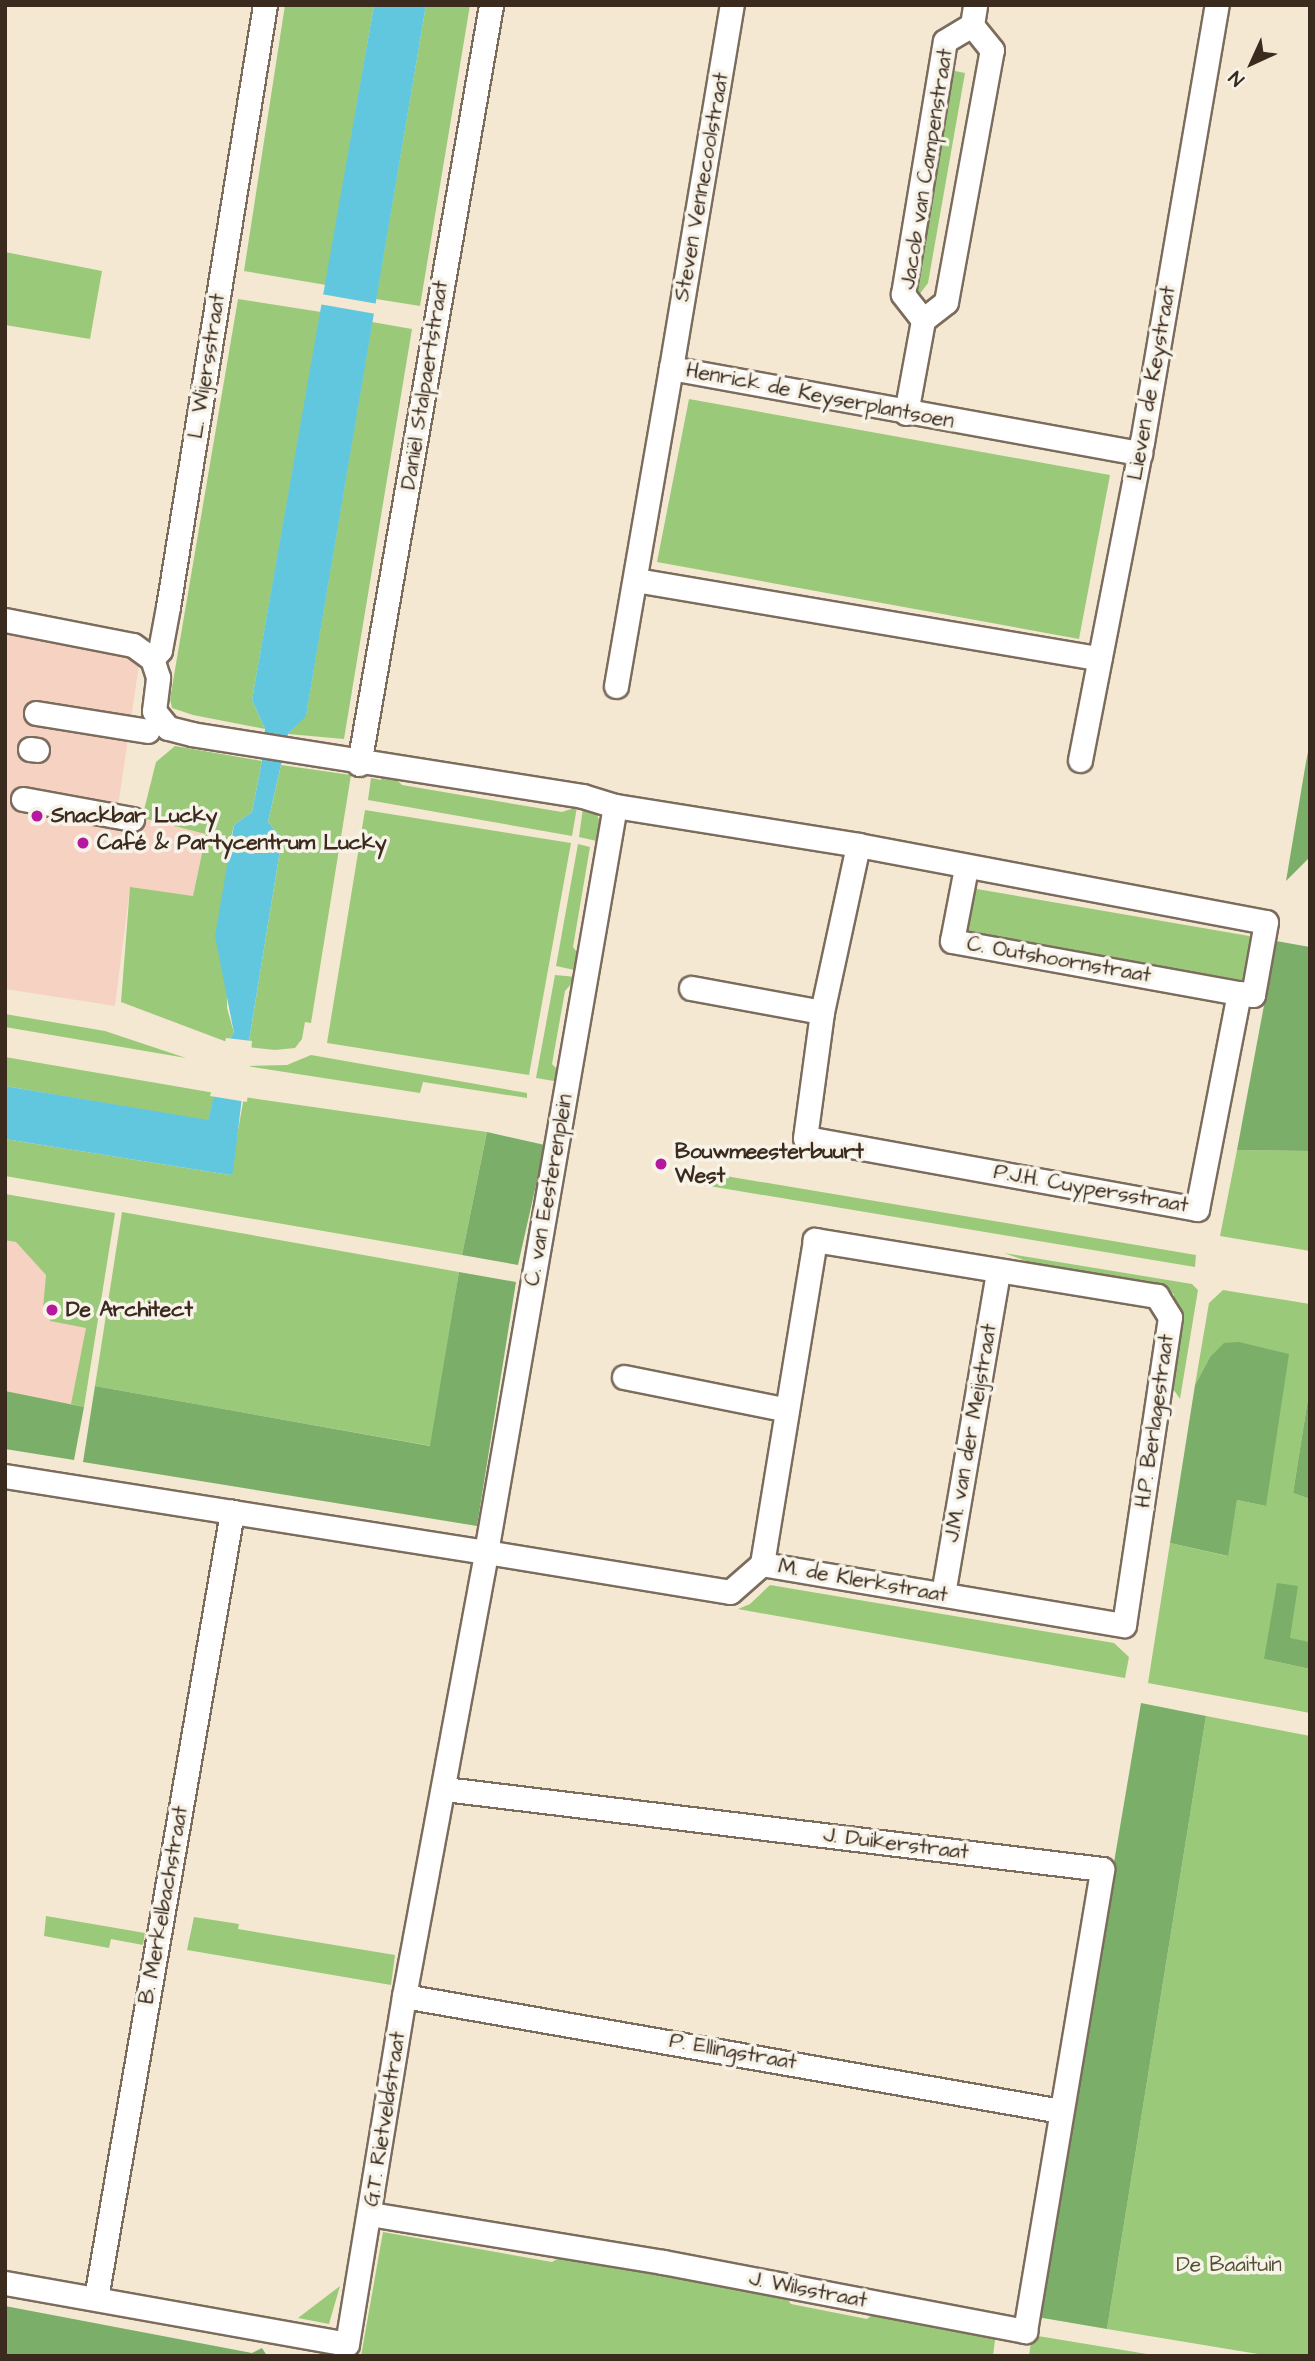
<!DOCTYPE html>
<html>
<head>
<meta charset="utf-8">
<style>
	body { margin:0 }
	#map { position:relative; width:1315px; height:2361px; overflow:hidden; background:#f5e8d3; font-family:"Architects Daughter",sans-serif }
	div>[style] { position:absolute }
	.built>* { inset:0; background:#f6d2c3 }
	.green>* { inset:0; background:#9aca79 }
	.forest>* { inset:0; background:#7bae69 }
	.water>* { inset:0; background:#61c7df }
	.pier>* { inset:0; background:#f5e8d3 }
	.roads { filter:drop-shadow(2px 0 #7c6c5d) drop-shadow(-2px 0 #7c6c5d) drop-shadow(0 2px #7c6c5d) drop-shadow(0 -2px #7c6c5d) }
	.minor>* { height:23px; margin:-11.5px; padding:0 11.5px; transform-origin:11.5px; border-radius:11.5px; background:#fff }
	.dots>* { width:19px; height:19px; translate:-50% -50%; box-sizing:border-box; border:4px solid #f7f3e8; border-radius:50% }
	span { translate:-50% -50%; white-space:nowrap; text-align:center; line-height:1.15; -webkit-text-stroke:7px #f7f3e8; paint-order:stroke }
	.street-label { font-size:21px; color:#3b2a1e }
	.poi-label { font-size:21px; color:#3b2a1e; font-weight:700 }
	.left { translate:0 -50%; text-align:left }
	.park-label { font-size:21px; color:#535235 }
	.frame { position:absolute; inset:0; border:7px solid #3b2a1e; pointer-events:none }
	.north { position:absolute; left:1217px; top:28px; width:70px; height:70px; -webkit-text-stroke:5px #f7f3e8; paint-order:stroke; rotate:225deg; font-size:19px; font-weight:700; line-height:28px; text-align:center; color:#3b2a1e }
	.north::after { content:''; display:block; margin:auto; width:24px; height:32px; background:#3b2a1e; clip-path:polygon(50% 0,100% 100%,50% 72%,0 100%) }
</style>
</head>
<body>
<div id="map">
	<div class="built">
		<div style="clip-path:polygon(5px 634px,140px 658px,117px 813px,206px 833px,193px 897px,130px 888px,115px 1006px,5px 989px)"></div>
		<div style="clip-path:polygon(5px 1194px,115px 1213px,81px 1422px,5px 1409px)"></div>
	</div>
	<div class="green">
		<div style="clip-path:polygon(285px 5px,374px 5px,326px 285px,244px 271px)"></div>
		<div style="clip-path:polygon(426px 5px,470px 5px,420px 306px,376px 299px)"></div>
		<div style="clip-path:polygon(950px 70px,965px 73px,928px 283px,919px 295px,913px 289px)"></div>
		<div style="clip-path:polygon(5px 252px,102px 271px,90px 339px,5px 325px)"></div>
		<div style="clip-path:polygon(238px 299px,321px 312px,252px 700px,265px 729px,193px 715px,172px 708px,170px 699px)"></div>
		<div style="clip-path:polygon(372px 322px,412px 329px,344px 739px,288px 734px,306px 715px)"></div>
		<div style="clip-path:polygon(689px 399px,1110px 475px,1079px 639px,657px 562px)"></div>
		<div style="clip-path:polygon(175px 746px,262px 761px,252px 812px,234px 825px,228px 850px,227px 1008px,234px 1033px,227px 1042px,121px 1002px,130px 887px,193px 896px,206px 834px,142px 818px,156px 762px)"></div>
		<div style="clip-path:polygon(281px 765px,351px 775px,311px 1023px,305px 1022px,302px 1039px,295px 1048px,275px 1050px,248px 1047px,282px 838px,268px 822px)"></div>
		<div style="clip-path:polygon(382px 773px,393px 776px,402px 785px,562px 812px,577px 807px,572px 836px,368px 800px,371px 778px,381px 780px)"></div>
		<div style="clip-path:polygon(583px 808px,597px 815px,602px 826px,601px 842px,579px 837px)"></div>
		<div style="clip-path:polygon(365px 810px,571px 843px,529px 1075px,327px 1043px)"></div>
		<div style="clip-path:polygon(578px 844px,590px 847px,573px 947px,581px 957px,579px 971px,556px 966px)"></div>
		<div style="clip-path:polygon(971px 888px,1255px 937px,1246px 981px,963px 932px)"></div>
		<div style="clip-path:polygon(555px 975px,577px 977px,565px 991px,552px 1064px,561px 1073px,560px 1082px,536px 1078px)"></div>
		<div style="clip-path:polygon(5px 1014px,105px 1031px,186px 1058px,5px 1027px)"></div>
		<div style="clip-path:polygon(311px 1055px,527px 1093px,527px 1098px,423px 1082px,420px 1093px,246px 1066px,287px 1065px)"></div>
		<div style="clip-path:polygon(5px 1057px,215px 1093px,208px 1121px,5px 1086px)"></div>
		<div style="clip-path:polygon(244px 1097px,487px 1132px,462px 1255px,5px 1176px,5px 1139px,230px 1175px)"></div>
		<div style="clip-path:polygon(1237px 1150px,1310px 1151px,1310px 1251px,1220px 1236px)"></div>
		<div style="clip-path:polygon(690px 1170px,1196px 1255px,1195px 1267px,679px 1181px,680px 1174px,689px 1175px)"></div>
		<div style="clip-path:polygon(5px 1194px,115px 1213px,84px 1407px,71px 1404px,86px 1328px,50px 1321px,51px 1313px,43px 1308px,46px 1275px,16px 1242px,5px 1240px)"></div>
		<div style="clip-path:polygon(122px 1212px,459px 1272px,431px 1446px,95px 1386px)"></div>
		<div style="clip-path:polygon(1004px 1253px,1192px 1284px,1198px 1290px,1180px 1399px,1171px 1386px,1174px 1294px,1026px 1268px,1026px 1261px)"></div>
		<div style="clip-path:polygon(1223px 1290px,1310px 1304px,1310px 1386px,1293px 1493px,1310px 1499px,1310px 1642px,1290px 1639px,1264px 1659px,1310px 1669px,1310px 1713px,1148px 1683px,1170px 1543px,1227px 1556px,1237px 1500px,1266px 1506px,1210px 1357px,1195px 1385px,1209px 1303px)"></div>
		<div style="clip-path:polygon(770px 1585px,1114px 1643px,1129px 1657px,1125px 1678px,738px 1609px,750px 1604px)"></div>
		<div style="clip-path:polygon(1206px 1716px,1310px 1736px,1310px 2356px,1270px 2356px,1107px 2329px)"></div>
		<div style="clip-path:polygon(46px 1916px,145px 1933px,143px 1945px,111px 1939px,109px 1948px,44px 1936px)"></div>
		<div style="clip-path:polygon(194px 1917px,239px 1924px,238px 1929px,395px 1955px,391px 1985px,187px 1950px)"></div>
		<div style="clip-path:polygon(383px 2232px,552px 2262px,562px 2256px,783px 2294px,791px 2304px,867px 2319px,877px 2311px,996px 2332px,993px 2356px,361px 2356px)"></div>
		<div style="clip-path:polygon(340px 2286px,329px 2324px,298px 2318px)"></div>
		<div style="clip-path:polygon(1032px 2335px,1159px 2356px,1029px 2356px)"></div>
	</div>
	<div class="forest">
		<div style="clip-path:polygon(1310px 742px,1310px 857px,1286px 881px,1306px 762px)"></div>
		<div style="clip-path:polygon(1276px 941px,1310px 947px,1310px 1151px,1237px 1150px)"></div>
		<div style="clip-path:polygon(487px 1132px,545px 1145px,518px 1265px,462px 1255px)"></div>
		<div style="clip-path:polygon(459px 1272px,516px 1282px,477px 1526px,83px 1462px,95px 1386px,430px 1446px)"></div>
		<div style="clip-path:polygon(1239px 1342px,1289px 1354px,1266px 1506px,1237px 1500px,1228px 1556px,1170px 1543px,1195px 1385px,1210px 1357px,1224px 1343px)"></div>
		<div style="clip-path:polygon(1310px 1386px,1310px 1499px,1293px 1493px)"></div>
		<div style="clip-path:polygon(5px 1391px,84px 1407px,74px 1460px,5px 1449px)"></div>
		<div style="clip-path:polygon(1277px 1583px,1298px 1586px,1290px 1638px,1310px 1642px,1310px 1669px,1264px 1659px)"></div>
		<div style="clip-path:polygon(1141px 1703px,1206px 1716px,1107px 2329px,1037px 2317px)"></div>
		<div style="clip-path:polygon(5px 2306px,252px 2353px,262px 2348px,267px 2356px,5px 2356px)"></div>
	</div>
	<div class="water">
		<div style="clip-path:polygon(374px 5px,426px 5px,306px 716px,288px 734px,268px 822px,282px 838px,248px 1047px,233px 1172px,230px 1175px,5px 1139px,5px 1086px,208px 1120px,227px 1042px,234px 1033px,215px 936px,234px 825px,252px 812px,262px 761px,265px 729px,252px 700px)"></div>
	</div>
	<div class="pier">
		<div style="clip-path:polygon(321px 294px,378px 304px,376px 314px,319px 304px)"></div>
		<div style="clip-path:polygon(226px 1038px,252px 1041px,247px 1102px,210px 1096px)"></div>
	</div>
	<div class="roads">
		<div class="minor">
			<div style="left:923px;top:320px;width:33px;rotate:-128deg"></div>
			<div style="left:903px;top:294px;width:256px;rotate:-80.6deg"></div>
			<div style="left:945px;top:41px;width:31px;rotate:-31deg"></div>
			<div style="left:671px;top:368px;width:368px;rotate:-80.5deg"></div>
			<div style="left:906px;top:413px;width:95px;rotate:-79.6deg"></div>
			<div style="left:923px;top:320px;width:29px;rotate:-38deg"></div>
			<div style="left:946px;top:302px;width:256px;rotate:-79.7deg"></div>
			<div style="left:992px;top:50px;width:32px;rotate:-129deg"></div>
			<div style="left:972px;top:25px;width:20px;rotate:-81deg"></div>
			<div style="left:636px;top:580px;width:470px;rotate:9.6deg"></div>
			<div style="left:5px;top:620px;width:130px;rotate:11.1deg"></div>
			<div style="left:133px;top:645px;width:24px;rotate:36deg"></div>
			<div style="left:616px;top:686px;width:323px;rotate:-80.2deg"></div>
			<div style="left:671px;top:368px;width:477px;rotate:10.3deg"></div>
			<div style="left:36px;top:713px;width:113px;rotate:9.1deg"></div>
			<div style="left:30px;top:749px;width:7px;rotate:8deg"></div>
			<div style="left:1080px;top:760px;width:324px;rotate:-79deg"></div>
			<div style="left:1142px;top:442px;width:443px;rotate:-80.3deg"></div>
			<div style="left:359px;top:764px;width:770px;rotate:-80.13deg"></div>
			<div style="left:23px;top:799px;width:111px;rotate:10.4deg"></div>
			<div style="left:615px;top:806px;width:246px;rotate:9.1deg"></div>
			<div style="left:858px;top:845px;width:415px;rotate:10.7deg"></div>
			<div style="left:1266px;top:922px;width:74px;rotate:100.1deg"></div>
			<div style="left:1253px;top:995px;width:14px;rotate:-172deg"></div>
			<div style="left:1239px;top:993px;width:220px;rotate:101deg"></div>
			<div style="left:1197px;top:1209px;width:398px;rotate:-169.7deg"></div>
			<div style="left:805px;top:1138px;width:127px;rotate:-82.3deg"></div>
			<div style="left:822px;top:1012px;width:171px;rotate:-77.8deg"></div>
			<div style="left:966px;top:868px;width:74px;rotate:100.9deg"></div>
			<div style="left:952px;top:941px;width:292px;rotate:10.3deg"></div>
			<div style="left:691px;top:988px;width:133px;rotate:10.4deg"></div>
			<div style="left:624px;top:1377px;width:166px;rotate:11.4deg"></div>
			<div style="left:5px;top:1476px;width:487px;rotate:9deg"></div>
			<div style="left:486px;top:1552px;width:757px;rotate:-80.19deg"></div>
			<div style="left:615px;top:806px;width:34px;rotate:-163deg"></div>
			<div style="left:583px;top:796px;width:396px;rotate:-171deg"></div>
			<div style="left:192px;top:734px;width:25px;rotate:-166deg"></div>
			<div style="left:168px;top:728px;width:22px;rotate:-129deg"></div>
			<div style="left:154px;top:711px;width:34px;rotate:-83deg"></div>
			<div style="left:158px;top:677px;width:19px;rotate:-108deg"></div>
			<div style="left:152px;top:659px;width:12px;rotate:-48deg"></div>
			<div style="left:160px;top:650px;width:44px;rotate:-79.5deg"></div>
			<div style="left:168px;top:607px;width:610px;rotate:-80.85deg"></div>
			<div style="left:943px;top:1594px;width:328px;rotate:-80.3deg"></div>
			<div style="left:404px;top:1996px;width:667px;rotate:9.93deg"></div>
			<div style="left:370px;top:2214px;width:297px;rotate:9.3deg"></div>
			<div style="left:663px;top:2262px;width:369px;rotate:10.8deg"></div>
			<div style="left:1025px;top:2331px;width:468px;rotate:-80.5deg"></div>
			<div style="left:1102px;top:1869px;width:662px;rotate:-173.06deg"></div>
			<div style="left:5px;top:2283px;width:347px;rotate:10.1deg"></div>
			<div style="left:347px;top:2344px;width:353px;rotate:-80.7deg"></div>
			<div style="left:404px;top:1996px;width:452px;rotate:-79.5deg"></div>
			<div style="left:486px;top:1552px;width:247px;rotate:9.3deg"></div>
			<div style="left:730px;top:1592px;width:43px;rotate:-41.2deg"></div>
			<div style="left:762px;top:1564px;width:367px;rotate:9.6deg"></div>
			<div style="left:1124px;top:1625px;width:311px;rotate:-81.5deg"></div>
			<div style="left:1170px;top:1317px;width:25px;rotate:-122deg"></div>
			<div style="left:1157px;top:1296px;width:347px;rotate:-170.7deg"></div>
			<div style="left:815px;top:1240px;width:328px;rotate:99.3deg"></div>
			<div style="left:96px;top:2298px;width:798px;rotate:-80.18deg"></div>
		</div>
	</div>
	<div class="dots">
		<div style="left:37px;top:816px;background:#b5179e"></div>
		<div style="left:83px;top:843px;background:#b5179e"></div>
		<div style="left:661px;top:1164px;background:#b5179e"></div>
		<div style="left:52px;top:1310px;background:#b5179e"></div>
	</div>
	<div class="street-label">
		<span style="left:927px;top:169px;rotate:-81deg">Jacob van Campenstraat</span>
		<span style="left:702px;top:187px;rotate:-80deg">Steven Vennecoolstraat</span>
		<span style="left:207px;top:366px;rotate:-81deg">L. Wijersstraat</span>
		<span style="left:1152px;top:383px;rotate:-80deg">Lieven de Keystraat</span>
		<span style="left:425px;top:385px;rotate:-81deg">Daniël Stalpaertstraat</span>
		<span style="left:820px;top:396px;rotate:11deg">Henrick de Keyserplantsoen</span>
		<span style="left:1059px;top:960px;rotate:10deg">C. Outshoornstraat</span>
		<span style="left:1091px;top:1189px;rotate:10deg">P.J.H. Cuypersstraat</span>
		<span style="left:549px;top:1190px;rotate:-80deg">C. van Eesterenplein</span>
		<span style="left:1155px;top:1421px;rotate:-82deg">H.P. Berlagestraat</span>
		<span style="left:971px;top:1433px;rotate:-80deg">J.M. van der Meijstraat</span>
		<span style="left:863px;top:1581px;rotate:10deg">M. de Klerkstraat</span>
		<span style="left:896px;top:1844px;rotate:7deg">J. Duikerstraat</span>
		<span style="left:164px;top:1905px;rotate:-80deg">B. Merkelbachstraat</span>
		<span style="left:733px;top:2052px;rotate:10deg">P. Ellingstraat</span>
		<span style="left:385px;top:2119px;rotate:-81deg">G.T. Rietveldstraat</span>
		<span style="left:808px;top:2290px;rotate:11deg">J. Wilsstraat</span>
	</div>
	<div class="poi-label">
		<span class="left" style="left:51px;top:816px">Snackbar Lucky</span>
		<span class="left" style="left:97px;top:843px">Café &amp; Partycentrum Lucky</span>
		<span class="left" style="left:675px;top:1164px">Bouwmeesterbuurt<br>West</span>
		<span class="left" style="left:66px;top:1310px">De Architect</span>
	</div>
	<div class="park-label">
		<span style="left:1229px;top:2265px">De Baaituin</span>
	</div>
	<div class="frame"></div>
	<div class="north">N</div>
</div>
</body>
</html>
